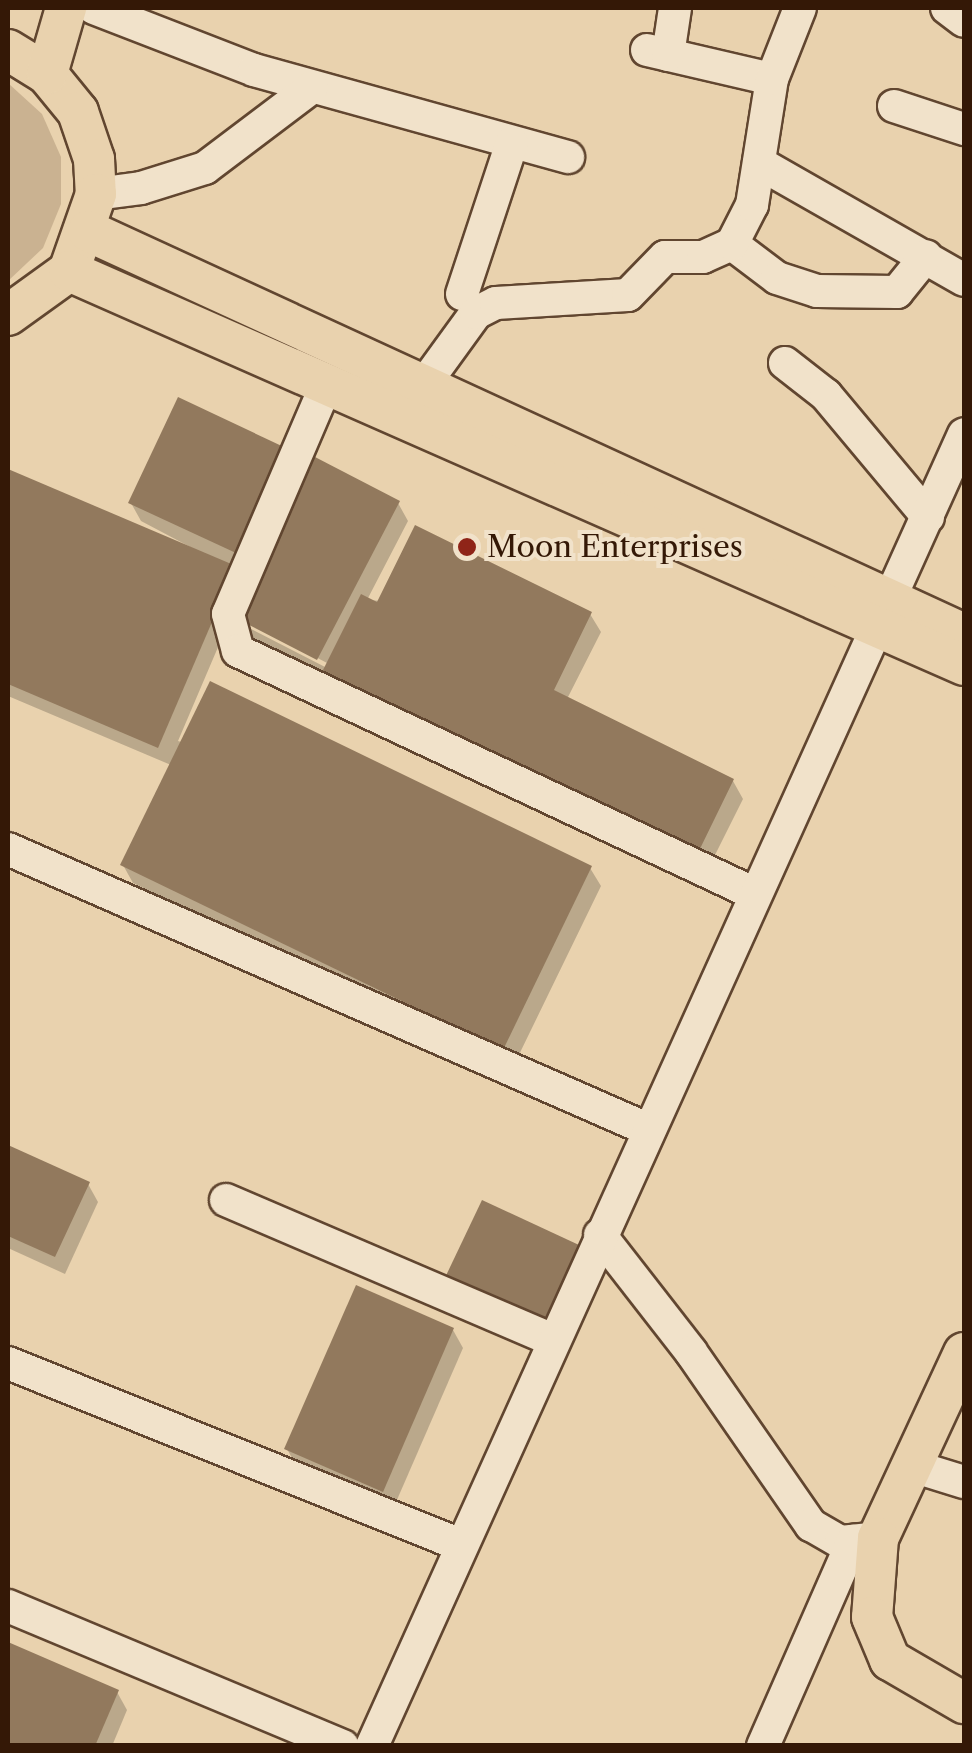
<!DOCTYPE html>
<html>
<head>
<meta charset="utf-8">
<style>
	body { margin:0 }
	#map { position:relative; width:972px; height:1753px; overflow:hidden; background:#e9d2ae; font-family:"Libre Caslon Text",serif }
	div>[style] { position:absolute }
	.green>* { inset:0; background:#cab291 }
	.shadow>* { inset:0; background:#0003 }
	.building>* { inset:0; background:#92795d }
	.roads { filter:drop-shadow(2px 0 #614630) drop-shadow(-2px 0 #614630) drop-shadow(0 2px #614630) drop-shadow(0 -2px #614630) }
	.minor>* { height:32px; margin:-16px; padding:0 16px; transform-origin:16px; border-radius:16px; background:#f1e2ca }
	.major>* { height:40px; margin:-20px; padding:0 20px; transform-origin:20px; border-radius:20px; background:#e9d2ae }
	.dots>* { width:28px; height:28px; translate:-50% -50%; box-sizing:border-box; border:5px solid #f1e2ca; border-radius:50% }
	span { translate:-50% -50%; white-space:nowrap; text-align:center; line-height:1.15; -webkit-text-stroke:8px #f1e2ca; paint-order:stroke }
	.poi-label { font-size:30px; color:#341806 }
	.left { translate:0 -50%; text-align:left }
	.frame { position:absolute; inset:0; border:10px solid #341806; pointer-events:none }
</style>
</head>
<body>
<div id="map">
	<div class="green">
		<div style="clip-path:polygon(8px 83px,42px 114px,61px 157px,61px 204px,43px 248px,8px 281px)"></div>
	</div>
	<div class="shadow">
		<div style="clip-path:polygon(evenodd,284px 449px,246px 570px,231px 563px,244px 586px,398px 503px,408px 521px,367px 600px,590px 614px,601px 632px,567px 699px,733px 781px,743px 799px,704px 877px,246px 634px,233px 612px,178px 741px,590px 868px,601px 886px,513px 1067px,133px 883px,123px 865px,171px 765px,8px 696px,8px 472px,213px 559px,141px 521px,131px 503px,284px 449px,247px 621px,329px 664px,327px 668px,247px 627px,247px 621px)"></div>
		<div style="clip-path:polygon(8px 1148px,88px 1184px,98px 1202px,65px 1274px,8px 1248px)"></div>
		<div style="clip-path:polygon(577px 1246px,588px 1264px,550px 1345px,456px 1302px)"></div>
		<div style="clip-path:polygon(453px 1330px,463px 1348px,393px 1509px,297px 1467px,287px 1449px)"></div>
		<div style="clip-path:polygon(8px 1645px,117px 1692px,127px 1710px,112px 1746px,8px 1746px)"></div>
	</div>
	<div class="building">
		<div style="clip-path:polygon(178px 397px,286px 448px,236px 553px,128px 503px)"></div>
		<div style="clip-path:polygon(315px 457px,400px 501px,317px 660px,232px 616px)"></div>
		<div style="clip-path:polygon(8px 469px,236px 566px,158px 748px,8px 684px)"></div>
		<div style="clip-path:polygon(415px 525px,592px 612px,554px 690px,734px 779px,694px 861px,320px 676px,361px 594px,377px 602px)"></div>
		<div style="clip-path:polygon(210px 681px,592px 866px,503px 1050px,120px 865px)"></div>
		<div style="clip-path:polygon(8px 1145px,90px 1182px,55px 1257px,8px 1236px)"></div>
		<div style="clip-path:polygon(482px 1200px,579px 1245px,540px 1329px,442px 1284px)"></div>
		<div style="clip-path:polygon(356px 1285px,454px 1328px,383px 1492px,284px 1449px)"></div>
		<div style="clip-path:polygon(8px 1642px,119px 1690px,95px 1746px,8px 1746px)"></div>
	</div>
	<div class="roads">
		<div class="minor">
			<div style="left:94px;top:8px;width:172px;rotate:21.2deg"></div>
			<div style="left:254px;top:70px;width:326px;rotate:15.5deg"></div>
			<div style="left:947px;top:8px;width:21px;rotate:37deg"></div>
			<div style="left:647px;top:50px;width:128px;rotate:13.1deg"></div>
			<div style="left:668px;top:55px;width:48px;rotate:-81.5deg"></div>
			<div style="left:894px;top:106px;width:74px;rotate:18.2deg"></div>
			<div style="left:759px;top:163px;width:236px;rotate:29.7deg"></div>
			<div style="left:96px;top:194px;width:45px;rotate:-7.6deg"></div>
			<div style="left:141px;top:188px;width:67px;rotate:-17.4deg"></div>
			<div style="left:205px;top:168px;width:134px;rotate:-37.1deg"></div>
			<div style="left:732px;top:244px;width:56px;rotate:37.1deg"></div>
			<div style="left:777px;top:278px;width:42px;rotate:18deg"></div>
			<div style="left:817px;top:291px;width:80px;rotate:0.7deg"></div>
			<div style="left:897px;top:292px;width:46px;rotate:-51.1deg"></div>
			<div style="left:462px;top:294px;width:159px;rotate:-71.7deg"></div>
			<div style="left:785px;top:363px;width:52px;rotate:38deg"></div>
			<div style="left:826px;top:395px;width:159px;rotate:50.1deg"></div>
			<div style="left:327px;top:383px;width:251px;rotate:113.2deg"></div>
			<div style="left:228px;top:614px;width:38px;rotate:75deg"></div>
			<div style="left:238px;top:651px;width:571px;rotate:25.17deg"></div>
			<div style="left:423px;top:386px;width:90px;rotate:-54deg"></div>
			<div style="left:476px;top:313px;width:22px;rotate:-27deg"></div>
			<div style="left:496px;top:303px;width:132px;rotate:-3.5deg"></div>
			<div style="left:628px;top:295px;width:53px;rotate:-45.8deg"></div>
			<div style="left:665px;top:257px;width:38px"></div>
			<div style="left:703px;top:257px;width:32px;rotate:-24deg"></div>
			<div style="left:732px;top:244px;width:44px;rotate:-62.9deg"></div>
			<div style="left:752px;top:205px;width:128px;rotate:-81deg"></div>
			<div style="left:772px;top:79px;width:76px;rotate:-68.5deg"></div>
			<div style="left:8px;top:849px;width:698px;rotate:23.66deg"></div>
			<div style="left:226px;top:1200px;width:356px;rotate:23.2deg"></div>
			<div style="left:600px;top:1235px;width:148px;rotate:52.1deg"></div>
			<div style="left:691px;top:1352px;width:211px;rotate:55.3deg"></div>
			<div style="left:811px;top:1525px;width:34px;rotate:30deg"></div>
			<div style="left:841px;top:1542px;width:37px;rotate:-6deg"></div>
			<div style="left:8px;top:1363px;width:488px;rotate:21.9deg"></div>
			<div style="left:912px;top:1466px;width:54px;rotate:17.1deg"></div>
			<div style="left:8px;top:1606px;width:363px;rotate:22.7deg"></div>
			<div style="left:372px;top:1746px;width:1439px;rotate:-65.71deg"></div>
			<div style="left:763px;top:1746px;width:224px;rotate:-66.3deg"></div>
		</div>
		<div class="major">
			<div style="left:8px;top:50px;width:46px;rotate:31.6deg"></div>
			<div style="left:47px;top:74px;width:49px;rotate:50.8deg"></div>
			<div style="left:78px;top:112px;width:50px;rotate:71.2deg"></div>
			<div style="left:94px;top:159px;width:35px;rotate:87deg"></div>
			<div style="left:96px;top:194px;width:82px;rotate:109.3deg"></div>
			<div style="left:69px;top:271px;width:75px;rotate:144.2deg"></div>
			<div style="left:47px;top:74px;width:69px;rotate:-73.9deg"></div>
			<div style="left:88px;top:231px;width:964px;rotate:24.7deg"></div>
			<div style="left:69px;top:271px;width:978px;rotate:23.76deg"></div>
			<div style="left:964px;top:1353px;width:204px;rotate:114.9deg"></div>
			<div style="left:878px;top:1538px;width:79px;rotate:94.3deg"></div>
			<div style="left:872px;top:1617px;width:47px;rotate:67.3deg"></div>
			<div style="left:890px;top:1660px;width:86px;rotate:30.2deg"></div>
		</div>
	</div>
	<div class="dots">
		<div style="left:467px;top:547px;background:#8f2418"></div>
	</div>
	<div class="poi-label">
		<span class="left" style="left:487px;top:547px">Moon Enterprises</span>
	</div>
	<div class="frame"></div>
</div>
</body>
</html>
